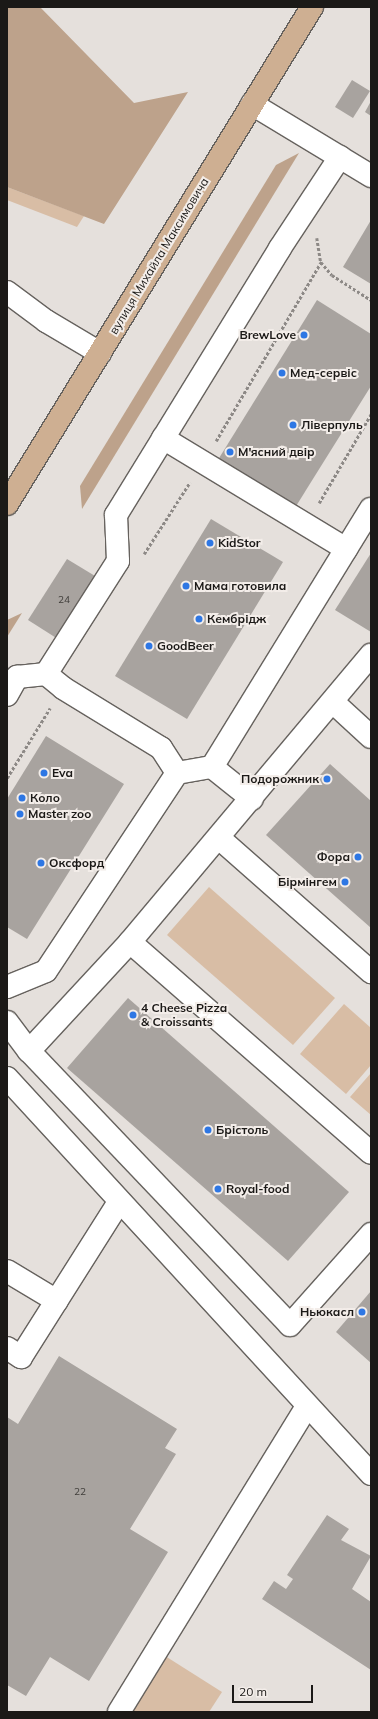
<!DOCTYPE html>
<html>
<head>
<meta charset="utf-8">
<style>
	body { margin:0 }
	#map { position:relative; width:378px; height:1719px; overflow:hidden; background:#e5e0dc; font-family:Mulish,sans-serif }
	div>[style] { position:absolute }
	.green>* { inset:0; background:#d8bda5 }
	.forest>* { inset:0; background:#bda28b }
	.building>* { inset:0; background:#a8a39f }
	.path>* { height:2.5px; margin-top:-1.25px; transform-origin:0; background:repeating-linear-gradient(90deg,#8d8986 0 3px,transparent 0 5px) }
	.roads { filter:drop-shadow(1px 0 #66625e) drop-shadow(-1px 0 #66625e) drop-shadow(0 1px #66625e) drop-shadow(0 -1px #66625e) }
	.minor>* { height:22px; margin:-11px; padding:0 11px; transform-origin:11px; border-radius:11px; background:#fff }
	.major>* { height:22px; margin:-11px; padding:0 11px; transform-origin:11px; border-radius:11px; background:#ceaf92 }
	.dots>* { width:11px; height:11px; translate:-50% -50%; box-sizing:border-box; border:2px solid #f3ede9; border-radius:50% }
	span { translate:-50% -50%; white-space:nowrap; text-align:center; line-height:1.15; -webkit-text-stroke:4px #f3ede9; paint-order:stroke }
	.number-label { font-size:10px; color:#3e3c39 }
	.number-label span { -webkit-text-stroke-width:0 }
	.street-label { font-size:12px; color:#1b1917 }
	.poi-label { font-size:12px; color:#1b1917; font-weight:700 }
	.right { translate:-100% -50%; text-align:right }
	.left { translate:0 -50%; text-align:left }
	.frame { position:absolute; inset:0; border:8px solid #1b1917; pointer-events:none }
	.scale { position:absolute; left:232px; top:1685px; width:81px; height:18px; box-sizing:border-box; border:2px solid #1b1917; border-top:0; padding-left:5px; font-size:12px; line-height:14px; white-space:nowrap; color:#1b1917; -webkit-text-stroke:3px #f3ede9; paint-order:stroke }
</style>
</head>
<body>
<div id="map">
	<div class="green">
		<div style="clip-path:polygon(7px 187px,84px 216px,77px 227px,7px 200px)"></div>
		<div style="clip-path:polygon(209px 887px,335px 998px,293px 1045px,167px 935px)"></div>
		<div style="clip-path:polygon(344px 1004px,371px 1028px,371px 1065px,346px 1094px,300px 1054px)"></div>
		<div style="clip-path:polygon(371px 1073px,371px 1115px,350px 1097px)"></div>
		<div style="clip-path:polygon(162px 1654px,222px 1692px,209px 1712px,126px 1712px)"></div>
	</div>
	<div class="forest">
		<div style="clip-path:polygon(7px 7px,40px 7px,134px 103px,188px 92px,104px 224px,7px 187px)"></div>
		<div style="clip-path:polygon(299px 153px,82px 509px,80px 486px,276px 165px)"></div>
		<div style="clip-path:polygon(22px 613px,7px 637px,7px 620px)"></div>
	</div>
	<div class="building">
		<div style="clip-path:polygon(352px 80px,370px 91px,353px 118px,335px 107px)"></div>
		<div style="clip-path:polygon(371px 101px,371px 116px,365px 112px)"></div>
		<div style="clip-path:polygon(371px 220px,371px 284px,343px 267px)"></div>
		<div style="clip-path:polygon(317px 300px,371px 334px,371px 386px,293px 511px,216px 463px)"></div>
		<div style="clip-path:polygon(211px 519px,283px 562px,187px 719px,115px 676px)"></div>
		<div style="clip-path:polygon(371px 553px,371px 632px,335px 610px)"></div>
		<div style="clip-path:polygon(67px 559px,100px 579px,61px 641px,28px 620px)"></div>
		<div style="clip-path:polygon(46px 736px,124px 784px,27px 939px,7px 927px,7px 799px)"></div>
		<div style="clip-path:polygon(330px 764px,371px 801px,371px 928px,266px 835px)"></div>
		<div style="clip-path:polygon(128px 998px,349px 1192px,288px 1261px,67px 1068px)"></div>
		<div style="clip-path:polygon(371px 1291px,371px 1363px,336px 1332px)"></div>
		<div style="clip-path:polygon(59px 1356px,177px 1429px,165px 1448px,176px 1454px,130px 1529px,168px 1552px,89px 1681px,50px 1657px,26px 1696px,7px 1685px,7px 1417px,18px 1424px)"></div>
		<div style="clip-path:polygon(327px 1515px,349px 1529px,341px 1540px,371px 1556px,352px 1589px,371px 1602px,371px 1670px,262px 1599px,274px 1581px,286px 1589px,293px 1579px,287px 1575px)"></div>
	</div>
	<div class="path">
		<div style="left:317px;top:238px;width:24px;rotate:81deg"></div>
		<div style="left:321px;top:262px;width:17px;rotate:50deg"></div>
		<div style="left:332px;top:275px;width:46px;rotate:32.7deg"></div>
		<div style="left:216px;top:441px;width:208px;rotate:-59.6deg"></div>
		<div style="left:319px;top:503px;width:103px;rotate:-59.7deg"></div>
		<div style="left:144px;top:554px;width:85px;rotate:-57.4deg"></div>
		<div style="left:7px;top:778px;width:82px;rotate:-58.4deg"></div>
	</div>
	<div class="roads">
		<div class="minor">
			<div style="left:252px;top:104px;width:139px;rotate:31.2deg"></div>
			<div style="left:7px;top:292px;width:49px;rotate:36.6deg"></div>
			<div style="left:46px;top:321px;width:63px;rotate:30.7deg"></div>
			<div style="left:163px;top:438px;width:214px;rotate:31.2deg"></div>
			<div style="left:46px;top:674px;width:22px;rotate:39deg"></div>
			<div style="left:63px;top:688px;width:115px;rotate:31.5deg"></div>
			<div style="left:161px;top:748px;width:30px;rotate:57deg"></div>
			<div style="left:7px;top:695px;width:21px;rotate:-61deg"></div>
			<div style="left:17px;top:677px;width:29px;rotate:-6deg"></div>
			<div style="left:46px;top:674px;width:134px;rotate:-57.5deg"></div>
			<div style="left:118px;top:561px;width:46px;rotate:-92.5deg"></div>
			<div style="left:116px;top:515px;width:313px;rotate:-58.4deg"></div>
			<div style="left:280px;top:248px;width:109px;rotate:-56.6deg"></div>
			<div style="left:334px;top:703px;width:50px;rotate:42.6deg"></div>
			<div style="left:212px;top:767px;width:51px;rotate:38.7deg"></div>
			<div style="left:219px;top:838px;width:203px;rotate:41.4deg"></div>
			<div style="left:130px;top:942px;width:320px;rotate:41.2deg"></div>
			<div style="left:7px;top:987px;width:42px;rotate:-22.3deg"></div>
			<div style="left:46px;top:971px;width:237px;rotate:-56.5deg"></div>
			<div style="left:177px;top:773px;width:36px;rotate:-10deg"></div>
			<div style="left:212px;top:767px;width:303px;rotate:-58.4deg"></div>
			<div style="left:7px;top:1022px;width:36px;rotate:53deg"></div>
			<div style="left:29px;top:1051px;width:378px;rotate:46.4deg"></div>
			<div style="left:290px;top:1325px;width:122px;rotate:-48.3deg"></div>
			<div style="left:29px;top:1051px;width:149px;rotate:-47.2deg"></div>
			<div style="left:130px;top:942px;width:375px;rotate:-50deg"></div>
			<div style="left:7px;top:1078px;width:538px;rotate:47.41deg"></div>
			<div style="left:7px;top:1271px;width:58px;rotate:31deg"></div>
			<div style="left:7px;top:1348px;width:17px;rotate:33deg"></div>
			<div style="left:21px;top:1357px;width:183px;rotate:-57.7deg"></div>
			<div style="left:119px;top:1712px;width:359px;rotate:-58.4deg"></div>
		</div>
		<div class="major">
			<div style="left:7px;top:504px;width:583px;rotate:-58.46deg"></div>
		</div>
	</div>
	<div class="dots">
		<div style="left:304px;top:335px;background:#2e77e4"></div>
		<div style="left:282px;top:373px;background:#2e77e4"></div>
		<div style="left:293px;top:425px;background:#2e77e4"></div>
		<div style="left:230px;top:452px;background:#2e77e4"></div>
		<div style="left:210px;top:543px;background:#2e77e4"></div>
		<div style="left:186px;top:586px;background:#2e77e4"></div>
		<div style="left:199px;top:619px;background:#2e77e4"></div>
		<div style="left:149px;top:646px;background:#2e77e4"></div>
		<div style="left:44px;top:773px;background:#2e77e4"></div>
		<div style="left:327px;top:779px;background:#2e77e4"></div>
		<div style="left:22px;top:798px;background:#2e77e4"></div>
		<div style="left:20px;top:814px;background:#2e77e4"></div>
		<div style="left:358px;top:857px;background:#2e77e4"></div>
		<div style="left:41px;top:863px;background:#2e77e4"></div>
		<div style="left:345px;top:882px;background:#2e77e4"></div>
		<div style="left:133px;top:1015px;background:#2e77e4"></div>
		<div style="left:208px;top:1130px;background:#2e77e4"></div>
		<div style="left:218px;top:1189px;background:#2e77e4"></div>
		<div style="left:362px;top:1312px;background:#2e77e4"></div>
	</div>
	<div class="number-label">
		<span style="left:64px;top:600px">24</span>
		<span style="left:80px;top:1492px">22</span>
	</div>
	<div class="street-label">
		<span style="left:159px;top:256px;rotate:-59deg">вулиця Михайла Максимовича</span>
	</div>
	<div class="poi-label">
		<span class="right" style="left:296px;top:335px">BrewLove</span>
		<span class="left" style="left:290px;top:373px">Мед-сервіс</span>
		<span class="left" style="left:301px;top:425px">Ліверпуль</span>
		<span class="left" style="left:238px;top:452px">М'ясний двір</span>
		<span class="left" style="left:218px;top:543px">KidStor</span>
		<span class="left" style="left:194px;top:586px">Мама готовила</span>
		<span class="left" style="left:207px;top:619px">Кембрідж</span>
		<span class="left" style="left:157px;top:646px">GoodBeer</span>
		<span class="left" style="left:52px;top:773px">Eva</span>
		<span class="right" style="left:319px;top:779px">Подорожник</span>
		<span class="left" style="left:30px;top:798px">Коло</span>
		<span class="left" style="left:28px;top:814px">Master zoo</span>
		<span class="right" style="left:350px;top:857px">Фора</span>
		<span class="left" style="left:49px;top:863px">Оксфорд</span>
		<span class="right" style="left:337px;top:882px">Бірмінгем</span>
		<span class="left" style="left:141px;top:1015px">4 Cheese Pizza<br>&amp; Croissants</span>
		<span class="left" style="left:216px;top:1130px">Брістоль</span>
		<span class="left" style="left:226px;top:1189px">Royal-food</span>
		<span class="right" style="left:354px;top:1312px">Ньюкасл</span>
	</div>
	<div class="frame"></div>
	<div class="scale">20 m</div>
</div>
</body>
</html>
